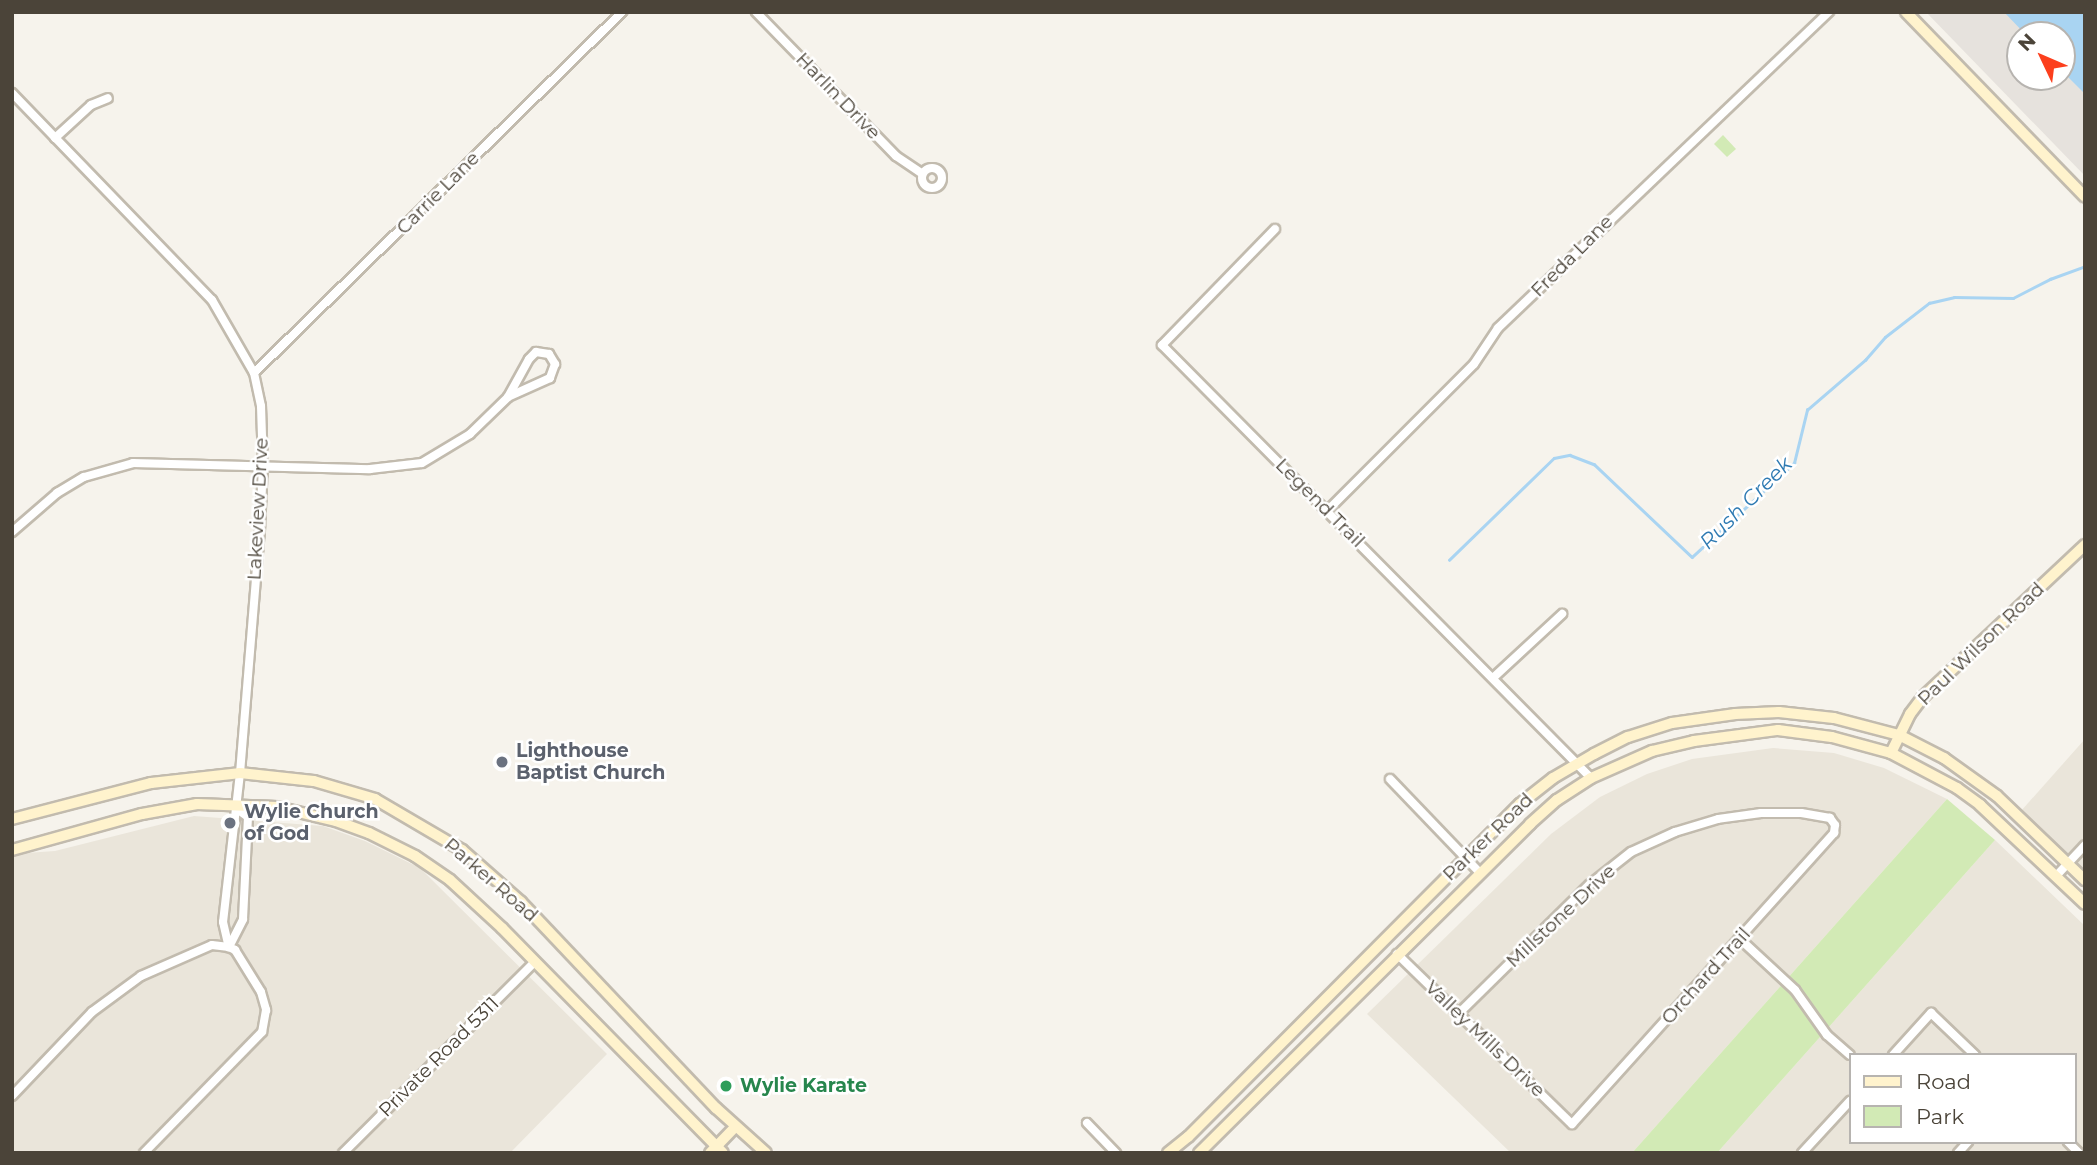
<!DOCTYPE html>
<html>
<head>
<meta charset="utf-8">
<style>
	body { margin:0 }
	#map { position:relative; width:2097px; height:1165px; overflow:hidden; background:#f6f3ec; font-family:Montserrat,sans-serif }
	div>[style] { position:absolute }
	.residential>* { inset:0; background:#eae5da }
	.industrial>* { inset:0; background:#e6e2dd }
	.green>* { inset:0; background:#d2eab5 }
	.water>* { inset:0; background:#a9d4f2 }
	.stream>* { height:2.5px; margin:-1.25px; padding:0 1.25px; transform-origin:1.25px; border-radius:1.25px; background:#a9d4f2 }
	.roads { filter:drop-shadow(2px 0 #c2bbae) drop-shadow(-2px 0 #c2bbae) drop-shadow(0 2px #c2bbae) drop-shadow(0 -2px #c2bbae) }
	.street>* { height:8px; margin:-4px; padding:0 4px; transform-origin:4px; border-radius:4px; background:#fff }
	.street>.ring { margin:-4px; padding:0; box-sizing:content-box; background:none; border:8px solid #fff; border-radius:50% }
	.secondary>* { height:10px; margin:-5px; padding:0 5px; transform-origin:5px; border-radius:5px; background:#fff3cd }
	.dots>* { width:19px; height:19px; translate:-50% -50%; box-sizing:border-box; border:4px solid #fff; border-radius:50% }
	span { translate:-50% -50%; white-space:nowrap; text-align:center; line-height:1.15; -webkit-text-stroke:5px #fff; paint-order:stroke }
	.street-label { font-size:19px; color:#4b4439 }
	.worship-label { font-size:19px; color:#5b616d; font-weight:700 }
	.left { translate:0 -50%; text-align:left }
	.leisure-label { font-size:19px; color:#27864d; font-weight:700 }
	.water-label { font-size:21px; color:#2e7ab2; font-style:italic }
	.frame { position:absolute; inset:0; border:14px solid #4b4439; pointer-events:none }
	.legend { position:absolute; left:1849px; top:1053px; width:228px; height:91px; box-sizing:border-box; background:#fff; border:2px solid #b7b4b0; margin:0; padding:9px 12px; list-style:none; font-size:21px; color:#4b4439 }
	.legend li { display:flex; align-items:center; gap:14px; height:35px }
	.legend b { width:35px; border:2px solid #b7b4b0 }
	.north { position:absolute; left:2006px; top:21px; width:70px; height:70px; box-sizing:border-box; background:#fff; border:2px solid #b7b4b0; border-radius:50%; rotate:314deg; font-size:19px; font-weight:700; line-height:28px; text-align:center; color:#4b4439 }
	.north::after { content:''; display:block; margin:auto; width:24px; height:32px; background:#fc3f1d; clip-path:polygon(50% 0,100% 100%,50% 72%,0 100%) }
</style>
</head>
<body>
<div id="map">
	<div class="residential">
		<div style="clip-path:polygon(2085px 739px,2085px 872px,2021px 811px)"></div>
		<div style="clip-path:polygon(1773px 748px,1834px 753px,1884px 768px,1947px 799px,1632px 1153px,1511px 1153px,1367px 1014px,1551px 834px,1600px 797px,1647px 774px,1692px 759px)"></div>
		<div style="clip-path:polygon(194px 816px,323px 826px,365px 841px,420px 868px,607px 1054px,510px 1153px,12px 1153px,12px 854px,55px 851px)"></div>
		<div style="clip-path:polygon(evenodd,1995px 840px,2085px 926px,2085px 1153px,1717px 1153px,1995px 840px,1850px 1055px,2074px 1055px,2074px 1142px,1850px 1142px,1850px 1055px)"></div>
	</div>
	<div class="industrial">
		<div style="clip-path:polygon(evenodd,1926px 12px,2085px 12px,2085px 176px,1926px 12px,2020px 35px,2062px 35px,2062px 77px,2020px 77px,2020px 35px)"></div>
	</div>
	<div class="green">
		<div style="clip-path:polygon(1723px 135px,1736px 149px,1727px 157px,1714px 144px)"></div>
		<div style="clip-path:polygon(1947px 799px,1995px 840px,1717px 1153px,1632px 1153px)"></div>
	</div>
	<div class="water">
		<div style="clip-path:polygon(2004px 12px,2085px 12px,2085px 94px,2062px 71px,2062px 35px,2026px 35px)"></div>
	</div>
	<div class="stream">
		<div style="left:1449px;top:560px;width:146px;rotate:-44.2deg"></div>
		<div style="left:1554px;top:458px;width:16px;rotate:-11deg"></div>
		<div style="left:1570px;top:455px;width:26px;rotate:21deg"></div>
		<div style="left:1594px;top:464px;width:135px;rotate:43.5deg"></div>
		<div style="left:1692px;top:557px;width:139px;rotate:-42.7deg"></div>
		<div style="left:1794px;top:463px;width:55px;rotate:-76.2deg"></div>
		<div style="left:1807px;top:410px;width:77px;rotate:-40.8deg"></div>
		<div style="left:1865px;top:360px;width:30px;rotate:-49deg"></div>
		<div style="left:1885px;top:337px;width:56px;rotate:-37.7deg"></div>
		<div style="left:1929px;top:303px;width:26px;rotate:-13deg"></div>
		<div style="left:1954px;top:297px;width:59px;rotate:1deg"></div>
		<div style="left:2013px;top:298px;width:42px;rotate:-27.2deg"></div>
		<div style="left:2050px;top:279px;width:37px;rotate:-20deg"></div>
	</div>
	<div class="roads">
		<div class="street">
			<div style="left:756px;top:12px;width:201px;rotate:45.8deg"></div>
			<div style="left:896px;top:156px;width:32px;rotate:34deg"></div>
			<div style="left:12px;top:93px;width:288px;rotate:46deg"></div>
			<div style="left:212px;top:300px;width:84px;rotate:60.1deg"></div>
			<div style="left:254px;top:373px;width:34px;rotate:78deg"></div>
			<div style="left:261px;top:406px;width:59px;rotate:88.1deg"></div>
			<div style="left:263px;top:465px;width:65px;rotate:92.6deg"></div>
			<div style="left:260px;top:530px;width:244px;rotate:94.7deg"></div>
			<div style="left:240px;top:773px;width:150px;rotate:96.5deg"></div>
			<div style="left:223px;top:922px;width:26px;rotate:77deg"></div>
			<div style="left:229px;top:947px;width:7px;rotate:27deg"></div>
			<div style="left:235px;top:950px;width:49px;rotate:58.2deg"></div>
			<div style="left:261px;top:992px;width:19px;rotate:74deg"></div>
			<div style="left:266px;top:1010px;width:22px;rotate:100deg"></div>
			<div style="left:262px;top:1032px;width:169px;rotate:134.3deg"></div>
			<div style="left:55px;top:138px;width:49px;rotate:-42.5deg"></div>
			<div style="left:91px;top:105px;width:18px;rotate:-22deg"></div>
			<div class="ring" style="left:922px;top:168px;width:12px;height:12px"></div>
			<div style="left:1275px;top:229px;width:162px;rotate:134.2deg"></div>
			<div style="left:1162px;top:345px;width:610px;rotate:45.27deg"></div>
			<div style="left:254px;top:373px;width:516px;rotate:-44.45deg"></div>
			<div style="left:1328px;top:510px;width:206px;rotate:-45deg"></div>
			<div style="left:1474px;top:364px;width:43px;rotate:-56.3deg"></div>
			<div style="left:1498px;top:328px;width:458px;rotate:-43.7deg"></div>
			<div style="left:12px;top:532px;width:60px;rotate:-40.9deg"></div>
			<div style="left:57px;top:493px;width:31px;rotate:-31deg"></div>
			<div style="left:84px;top:477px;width:51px;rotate:-15.9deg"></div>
			<div style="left:133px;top:463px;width:237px;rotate:1.5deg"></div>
			<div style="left:370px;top:469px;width:52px;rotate:-6.6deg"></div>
			<div style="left:422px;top:463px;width:56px;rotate:-31.1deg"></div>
			<div style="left:470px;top:434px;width:53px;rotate:-44.2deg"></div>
			<div style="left:508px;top:397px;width:43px;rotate:-61.1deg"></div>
			<div style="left:529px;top:359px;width:10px;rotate:-45deg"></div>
			<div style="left:536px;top:352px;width:13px;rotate:9deg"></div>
			<div style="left:549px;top:354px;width:12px;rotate:59deg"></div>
			<div style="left:555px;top:364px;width:15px;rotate:110deg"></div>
			<div style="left:550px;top:378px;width:46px;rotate:155.7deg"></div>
			<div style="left:1494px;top:677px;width:93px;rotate:-42.8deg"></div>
			<div style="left:1390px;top:779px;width:130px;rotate:46.2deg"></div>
			<div style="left:2056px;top:876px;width:42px;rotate:-46.9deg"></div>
			<div style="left:1740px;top:939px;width:75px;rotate:42.8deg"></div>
			<div style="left:1795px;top:990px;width:55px;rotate:54.6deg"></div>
			<div style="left:1827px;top:1035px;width:30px;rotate:41deg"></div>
			<div style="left:229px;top:947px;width:31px;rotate:-63deg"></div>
			<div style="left:243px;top:919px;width:102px;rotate:-87.2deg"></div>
			<div style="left:248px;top:817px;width:17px;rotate:-144deg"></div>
			<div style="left:1397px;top:954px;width:244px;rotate:44.2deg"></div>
			<div style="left:1572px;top:1124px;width:392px;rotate:-48deg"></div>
			<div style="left:1834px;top:833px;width:8px;rotate:-83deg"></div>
			<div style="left:1835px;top:825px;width:9px;rotate:-126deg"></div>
			<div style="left:1830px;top:818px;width:29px;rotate:-170deg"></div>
			<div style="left:1801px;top:813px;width:40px;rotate:180deg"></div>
			<div style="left:1761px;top:813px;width:43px;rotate:172.1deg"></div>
			<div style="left:1718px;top:819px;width:45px;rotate:163.2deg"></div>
			<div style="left:1675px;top:832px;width:48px;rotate:155.6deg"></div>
			<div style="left:1631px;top:852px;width:53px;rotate:141.8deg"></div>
			<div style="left:1589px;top:885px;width:184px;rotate:135.4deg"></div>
			<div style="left:1893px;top:1055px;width:57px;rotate:-47.9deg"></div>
			<div style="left:1931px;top:1013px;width:61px;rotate:43.7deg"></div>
			<div style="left:12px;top:1096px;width:116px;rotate:-46.4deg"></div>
			<div style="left:92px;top:1012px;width:61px;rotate:-36.3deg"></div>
			<div style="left:141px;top:976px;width:77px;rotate:-23.6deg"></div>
			<div style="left:212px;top:945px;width:17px;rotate:7deg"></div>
			<div style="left:1087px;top:1123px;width:42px;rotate:46deg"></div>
			<div style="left:2068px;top:1142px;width:16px;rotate:45deg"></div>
			<div style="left:343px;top:1153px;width:271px;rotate:-44.9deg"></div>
			<div style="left:1802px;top:1153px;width:71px;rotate:-47.3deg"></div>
			<div style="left:1958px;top:1153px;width:15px;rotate:-48deg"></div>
		</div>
		<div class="secondary">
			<div style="left:1906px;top:12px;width:257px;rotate:45.9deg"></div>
			<div style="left:1891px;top:753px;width:43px;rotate:-64deg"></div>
			<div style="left:1910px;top:714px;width:21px;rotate:-53deg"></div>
			<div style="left:1923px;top:697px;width:222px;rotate:-43.2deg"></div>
			<div style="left:12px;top:819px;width:144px;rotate:-14.5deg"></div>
			<div style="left:151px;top:783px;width:90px;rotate:-6.4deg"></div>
			<div style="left:240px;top:773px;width:74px;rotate:6.2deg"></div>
			<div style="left:314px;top:781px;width:64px;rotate:16.4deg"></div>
			<div style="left:375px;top:799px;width:101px;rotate:30.4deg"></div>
			<div style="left:462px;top:850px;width:79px;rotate:41.4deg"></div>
			<div style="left:521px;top:902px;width:284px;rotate:46.6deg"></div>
			<div style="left:716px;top:1108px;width:67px;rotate:42deg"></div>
			<div style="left:12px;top:850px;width:135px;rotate:-15.5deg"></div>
			<div style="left:142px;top:814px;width:56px;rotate:-10.3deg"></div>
			<div style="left:197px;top:804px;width:80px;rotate:2.1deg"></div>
			<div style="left:277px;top:807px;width:61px;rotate:13.3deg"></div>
			<div style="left:336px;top:821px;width:35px;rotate:20deg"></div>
			<div style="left:369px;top:833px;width:51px;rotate:26.6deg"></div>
			<div style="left:415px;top:856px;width:42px;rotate:34.4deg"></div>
			<div style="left:450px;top:880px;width:71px;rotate:42.7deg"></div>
			<div style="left:502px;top:928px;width:315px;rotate:45.5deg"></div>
			<div style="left:710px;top:1153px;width:36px;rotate:-46deg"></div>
			<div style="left:1168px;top:1153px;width:26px;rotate:-39deg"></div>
			<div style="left:1188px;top:1137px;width:470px;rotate:-45.1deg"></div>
			<div style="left:1520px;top:804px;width:42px;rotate:-38.2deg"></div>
			<div style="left:1553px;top:778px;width:48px;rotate:-30.3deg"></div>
			<div style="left:1594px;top:754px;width:38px;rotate:-27deg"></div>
			<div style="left:1628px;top:737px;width:46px;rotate:-17.7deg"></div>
			<div style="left:1672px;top:723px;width:64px;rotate:-8.1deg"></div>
			<div style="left:1735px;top:714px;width:44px;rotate:-2.6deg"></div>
			<div style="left:1779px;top:712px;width:55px;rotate:6.2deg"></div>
			<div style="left:1834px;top:718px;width:67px;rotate:14.7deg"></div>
			<div style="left:1899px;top:735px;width:51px;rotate:27.1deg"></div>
			<div style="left:1944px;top:758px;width:65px;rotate:35.6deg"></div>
			<div style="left:1997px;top:796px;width:122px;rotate:43.7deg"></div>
			<div style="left:1199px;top:1153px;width:467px;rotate:-44.8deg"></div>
			<div style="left:1530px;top:824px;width:36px;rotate:-42deg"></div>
			<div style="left:1557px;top:800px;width:40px;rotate:-32.9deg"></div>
			<div style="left:1591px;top:778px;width:67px;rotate:-23.9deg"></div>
			<div style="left:1652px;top:751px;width:43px;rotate:-13.4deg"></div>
			<div style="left:1694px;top:741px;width:85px;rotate:-7.5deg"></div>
			<div style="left:1778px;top:730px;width:54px;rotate:7.4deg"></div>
			<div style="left:1832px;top:737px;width:61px;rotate:15.2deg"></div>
			<div style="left:1891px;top:753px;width:75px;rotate:27.9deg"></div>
			<div style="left:1957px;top:788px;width:29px;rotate:36deg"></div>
			<div style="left:1980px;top:805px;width:144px;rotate:43.3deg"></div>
		</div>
	</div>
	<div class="dots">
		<div style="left:502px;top:762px;background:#6b7280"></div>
		<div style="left:230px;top:823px;background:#6b7280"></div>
		<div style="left:726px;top:1086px;background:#2e9e5b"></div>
	</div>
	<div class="street-label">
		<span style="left:838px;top:96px;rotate:46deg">Harlin Drive</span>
		<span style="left:438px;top:193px;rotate:-45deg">Carrie Lane</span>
		<span style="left:1572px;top:256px;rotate:-45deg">Freda Lane</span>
		<span style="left:1320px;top:503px;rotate:45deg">Legend Trail</span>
		<span style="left:258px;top:509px;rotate:-87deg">Lakeview Drive</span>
		<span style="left:1981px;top:644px;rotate:-44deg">Paul Wilson Road</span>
		<span style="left:1488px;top:837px;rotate:-44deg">Parker Road</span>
		<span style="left:491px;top:880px;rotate:41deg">Parker Road</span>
		<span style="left:1561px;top:916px;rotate:-43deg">Millstone Drive</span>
		<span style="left:1706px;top:976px;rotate:-48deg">Orchard Trail</span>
		<span style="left:1485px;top:1039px;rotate:44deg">Valley Mills Drive</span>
		<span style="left:439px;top:1057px;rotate:-45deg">Private Road 5311</span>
	</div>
	<div class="worship-label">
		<span class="left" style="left:516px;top:762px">Lighthouse<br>Baptist Church</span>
		<span class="left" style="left:244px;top:823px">Wylie Church<br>of God</span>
	</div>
	<div class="leisure-label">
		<span class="left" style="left:740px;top:1086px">Wylie Karate</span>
	</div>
	<div class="water-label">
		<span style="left:1746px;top:503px;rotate:-45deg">Rush Creek</span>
	</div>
	<div class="frame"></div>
	<ul class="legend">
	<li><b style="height:9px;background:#fff3cd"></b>Road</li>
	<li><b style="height:19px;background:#d2eab5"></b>Park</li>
	</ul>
	<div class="north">N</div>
</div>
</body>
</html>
